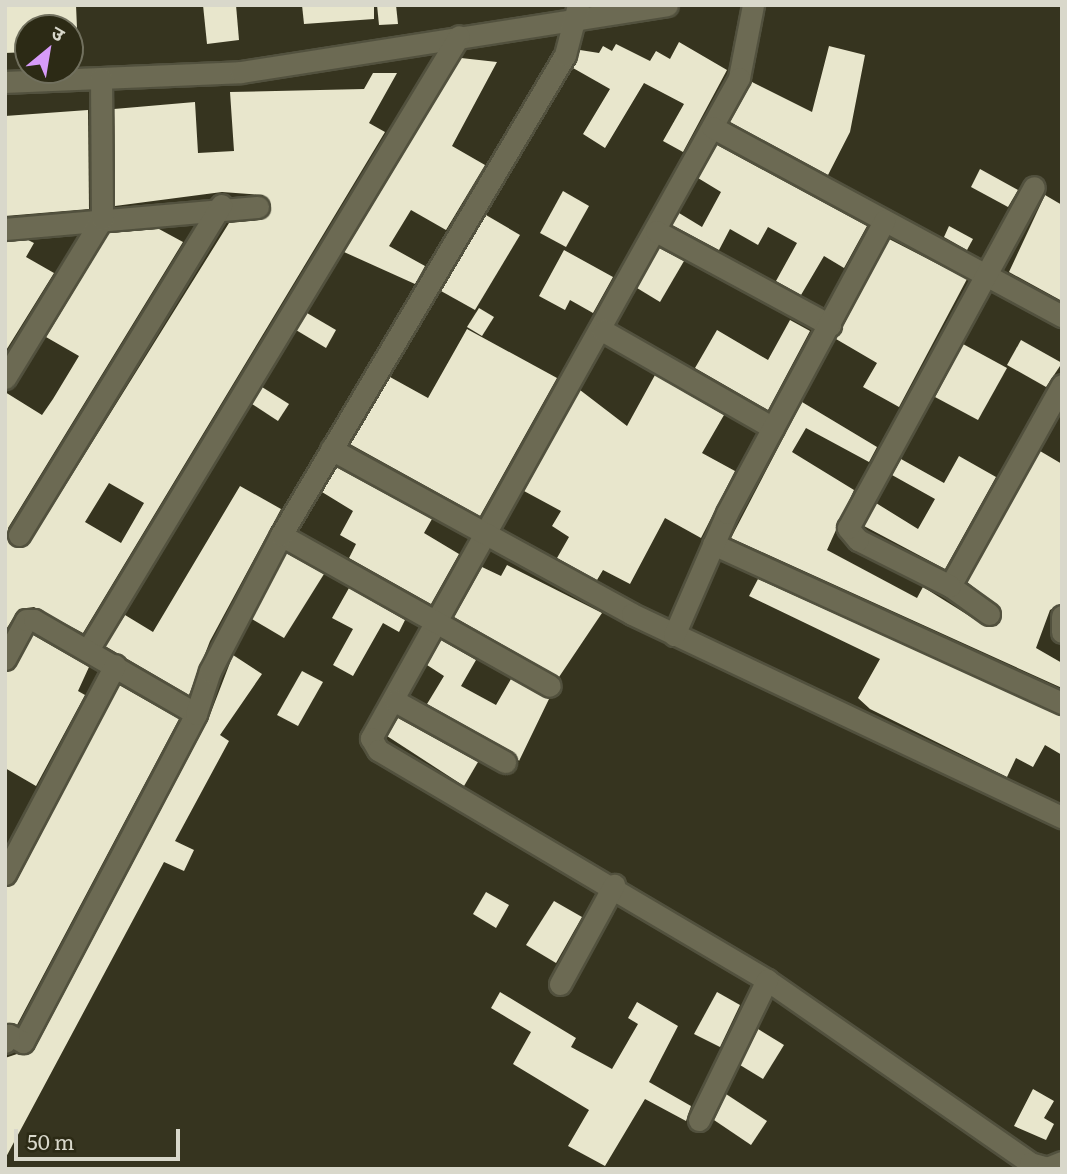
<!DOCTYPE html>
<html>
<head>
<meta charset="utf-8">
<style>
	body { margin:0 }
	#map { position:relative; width:1067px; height:1174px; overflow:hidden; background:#36341f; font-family:Literata,"Noto Sans Devanagari",serif }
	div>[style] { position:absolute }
	.building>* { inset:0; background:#e8e6cc }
	.roads { filter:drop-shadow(2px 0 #52513e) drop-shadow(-2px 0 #52513e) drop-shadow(0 2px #52513e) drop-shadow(0 -2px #52513e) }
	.minor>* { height:21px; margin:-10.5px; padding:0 10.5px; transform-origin:10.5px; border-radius:10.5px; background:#6c6a53 }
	span { translate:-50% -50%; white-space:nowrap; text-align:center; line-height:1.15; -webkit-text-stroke:7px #2c2a15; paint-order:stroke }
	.frame { position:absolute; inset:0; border:7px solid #d9d8cb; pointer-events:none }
	.north { position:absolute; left:14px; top:14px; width:70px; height:70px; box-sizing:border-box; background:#2c2a15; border:2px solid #71705e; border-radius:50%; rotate:30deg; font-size:19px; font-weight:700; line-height:28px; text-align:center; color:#d9d8cb }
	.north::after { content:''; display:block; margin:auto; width:24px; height:32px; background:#d79bf9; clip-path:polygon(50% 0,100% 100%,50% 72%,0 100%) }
	.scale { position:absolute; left:14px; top:1129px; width:166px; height:32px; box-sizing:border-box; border:4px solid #d9d8cb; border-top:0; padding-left:9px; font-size:21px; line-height:24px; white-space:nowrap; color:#d9d8cb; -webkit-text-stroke:5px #2c2a15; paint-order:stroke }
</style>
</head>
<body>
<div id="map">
	<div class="building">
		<div style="clip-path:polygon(5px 5px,76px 5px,77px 28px,28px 28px,28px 52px,5px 53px)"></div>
		<div style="clip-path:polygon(203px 5px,236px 5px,239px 40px,207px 44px)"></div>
		<div style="clip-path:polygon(302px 5px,374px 5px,374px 19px,304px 24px)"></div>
		<div style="clip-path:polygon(377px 5px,396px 5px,398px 24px,379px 25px)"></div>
		<div style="clip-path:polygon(679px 42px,727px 70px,683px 152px,663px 141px,684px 104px,644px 83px,605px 148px,583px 134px,610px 89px,573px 68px,580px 50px,599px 53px,603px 46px,612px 51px,616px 44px,650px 61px,656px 51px,670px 59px)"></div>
		<div style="clip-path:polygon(829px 46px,865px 55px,850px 132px,828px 175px,730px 122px,752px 82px,812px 112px)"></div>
		<div style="clip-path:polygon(461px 58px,497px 62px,452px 146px,485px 165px,446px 230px,411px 210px,389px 246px,425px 266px,415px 284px,344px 252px)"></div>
		<div style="clip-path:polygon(evenodd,373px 73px,397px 73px,369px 123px,385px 132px,83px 633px,34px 607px,19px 609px,5px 631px,5px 392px,42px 415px,53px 399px,79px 356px,46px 337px,109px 233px,159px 229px,183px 242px,8px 528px,8px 542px,19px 548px,30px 542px,229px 223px,260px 220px,270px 212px,263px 195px,222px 192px,115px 206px,114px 109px,195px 102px,198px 153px,234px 151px,230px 92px,364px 89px,373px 73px,109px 483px,144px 503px,121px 543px,85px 522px,109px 483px)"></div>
		<div style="clip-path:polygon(88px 110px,89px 209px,5px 216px,5px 116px)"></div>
		<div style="clip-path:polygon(717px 145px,867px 226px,844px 268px,824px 256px,801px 295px,776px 281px,797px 243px,768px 227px,758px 245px,730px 229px,719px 250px,672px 225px,679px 213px,702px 227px,721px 192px,698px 178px)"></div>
		<div style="clip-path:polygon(980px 169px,1018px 190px,1008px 207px,971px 187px)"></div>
		<div style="clip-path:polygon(563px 191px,589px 206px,566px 247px,540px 233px)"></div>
		<div style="clip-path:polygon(1045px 195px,1062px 205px,1062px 301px,1009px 272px)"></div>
		<div style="clip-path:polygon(486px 215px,520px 235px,475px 310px,441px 291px)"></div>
		<div style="clip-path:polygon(949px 226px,973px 239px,967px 250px,944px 237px)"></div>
		<div style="clip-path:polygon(889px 239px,967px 279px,899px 407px,863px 387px,877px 363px,836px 339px)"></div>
		<div style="clip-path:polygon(28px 240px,34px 243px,26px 257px,54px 273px,5px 352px,5px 242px)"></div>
		<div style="clip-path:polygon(659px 248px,684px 261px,660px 302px,637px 288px)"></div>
		<div style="clip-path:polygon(564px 250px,613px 277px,593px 313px,570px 300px,565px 310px,539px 296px)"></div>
		<div style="clip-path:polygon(479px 308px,494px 317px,482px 336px,467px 327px)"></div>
		<div style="clip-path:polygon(307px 313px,336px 330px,326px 348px,296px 330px)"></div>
		<div style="clip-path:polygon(790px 320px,810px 331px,768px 410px,695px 368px,717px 330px,768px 360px)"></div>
		<div style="clip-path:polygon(467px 329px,557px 378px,480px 516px,350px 444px,390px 377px,428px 398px)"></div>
		<div style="clip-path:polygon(1021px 340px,1062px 363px,1046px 387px,1007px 365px)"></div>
		<div style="clip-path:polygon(963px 344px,1007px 368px,978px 420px,935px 397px)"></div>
		<div style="clip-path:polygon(655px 375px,724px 415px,702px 453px,735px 471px,701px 538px,665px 518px,630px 584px,603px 570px,597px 580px,557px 558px,569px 537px,552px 526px,561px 511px,524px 491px,580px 390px,627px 426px)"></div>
		<div style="clip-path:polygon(262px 387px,289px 404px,278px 421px,252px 404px)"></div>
		<div style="clip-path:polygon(802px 402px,877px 447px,869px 462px,806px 428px,792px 452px,854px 490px,827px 550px,917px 598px,923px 587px,987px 627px,999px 622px,1001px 609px,967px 582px,1040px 451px,1062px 464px,1062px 603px,1050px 610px,1036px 648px,1062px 663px,1062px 688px,731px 538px)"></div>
		<div style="clip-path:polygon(959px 456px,996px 477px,945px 569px,864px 526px,876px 503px,918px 529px,935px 499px,892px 475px,901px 459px,944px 483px)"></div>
		<div style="clip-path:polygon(336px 467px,432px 519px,424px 533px,459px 554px,431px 604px,349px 558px,356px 544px,340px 535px,353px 511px,322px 492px)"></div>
		<div style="clip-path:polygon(240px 486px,281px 509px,210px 641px,189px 695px,105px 646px,125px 615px,153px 632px)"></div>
		<div style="clip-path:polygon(286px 553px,324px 574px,284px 638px,252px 619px)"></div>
		<div style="clip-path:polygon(507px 565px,602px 613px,559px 677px,454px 617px,482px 567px,501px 576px)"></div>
		<div style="clip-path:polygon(758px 579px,1062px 716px,1062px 755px,1045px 745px,1033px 767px,1016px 758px,1007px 777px,870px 709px,858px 698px,880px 659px,749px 596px)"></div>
		<div style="clip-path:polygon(349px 588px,405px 620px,399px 632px,383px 623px,353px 676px,333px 665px,353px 629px,332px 618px)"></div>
		<div style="clip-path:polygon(33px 635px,89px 667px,78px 691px,85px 695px,36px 786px,5px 768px,5px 672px,16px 666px)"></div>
		<div style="clip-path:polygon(441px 640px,476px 660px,461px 686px,496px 705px,511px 679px,549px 699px,519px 761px,511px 751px,427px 704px,444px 676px,427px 665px)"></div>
		<div style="clip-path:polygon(233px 655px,262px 674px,220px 735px,229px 741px,175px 841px,194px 850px,184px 871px,164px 862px,5px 1159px,5px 1058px,35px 1048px,208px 720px)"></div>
		<div style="clip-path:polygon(302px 671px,323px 682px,298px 726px,277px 715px)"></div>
		<div style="clip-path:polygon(119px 685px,179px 719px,17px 1025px,5px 1023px,5px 887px,17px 880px)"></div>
		<div style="clip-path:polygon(398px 718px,478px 762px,464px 786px,387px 736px)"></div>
		<div style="clip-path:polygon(486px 892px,509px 905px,496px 928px,473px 914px)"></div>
		<div style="clip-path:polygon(554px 901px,582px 917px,556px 963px,526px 945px)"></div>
		<div style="clip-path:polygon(500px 992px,576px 1038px,571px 1047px,612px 1069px,638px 1024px,628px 1018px,637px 1002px,678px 1026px,649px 1082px,691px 1106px,686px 1121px,645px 1099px,605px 1166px,568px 1146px,589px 1110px,513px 1064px,531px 1032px,491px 1008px)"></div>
		<div style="clip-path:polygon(717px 992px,740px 1005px,720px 1047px,694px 1034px)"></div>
		<div style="clip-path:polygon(758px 1029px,784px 1045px,763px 1079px,740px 1065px)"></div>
		<div style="clip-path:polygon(1033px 1089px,1054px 1101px,1044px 1118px,1054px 1124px,1046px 1140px,1014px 1126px)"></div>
		<div style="clip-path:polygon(726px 1094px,767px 1121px,751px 1145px,714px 1120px)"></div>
	</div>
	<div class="roads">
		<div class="minor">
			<div style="left:753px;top:5px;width:74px;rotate:100.9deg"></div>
			<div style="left:739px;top:78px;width:756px;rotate:119.14deg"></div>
			<div style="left:371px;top:738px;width:14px;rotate:60deg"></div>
			<div style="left:378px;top:750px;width:452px;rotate:30.6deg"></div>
			<div style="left:767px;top:980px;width:320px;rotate:34.8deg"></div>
			<div style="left:1030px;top:1163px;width:18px;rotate:16deg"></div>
			<div style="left:1047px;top:1168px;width:16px;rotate:-22deg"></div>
			<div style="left:5px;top:82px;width:236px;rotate:-2.4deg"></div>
			<div style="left:241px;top:72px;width:431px;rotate:-8.9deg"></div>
			<div style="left:712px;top:127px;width:398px;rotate:28.4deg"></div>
			<div style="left:5px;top:229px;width:254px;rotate:-5deg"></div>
			<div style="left:656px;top:231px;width:198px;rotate:28.4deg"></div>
			<div style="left:602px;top:330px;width:197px;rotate:29.8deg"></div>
			<div style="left:5px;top:378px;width:186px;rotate:-58.6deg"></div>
			<div style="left:102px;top:219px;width:141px;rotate:-90.4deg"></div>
			<div style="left:331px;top:449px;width:343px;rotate:28.7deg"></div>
			<div style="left:632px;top:614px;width:476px;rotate:25.3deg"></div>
			<div style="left:19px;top:535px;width:387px;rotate:-58.5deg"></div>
			<div style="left:281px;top:535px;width:308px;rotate:29.3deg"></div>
			<div style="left:713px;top:544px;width:384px;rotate:24.5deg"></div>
			<div style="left:950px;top:586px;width:230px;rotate:-60.9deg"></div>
			<div style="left:989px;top:614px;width:48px;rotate:-144.3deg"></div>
			<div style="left:950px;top:586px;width:103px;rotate:-153.4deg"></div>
			<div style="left:858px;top:540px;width:16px;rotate:-130deg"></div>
			<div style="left:848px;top:528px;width:388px;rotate:-61.4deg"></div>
			<div style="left:1062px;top:616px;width:16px;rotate:90deg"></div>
			<div style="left:674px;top:635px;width:133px;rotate:-66.5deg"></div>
			<div style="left:727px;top:513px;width:332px;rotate:-61.7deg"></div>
			<div style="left:89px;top:648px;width:715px;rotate:-58.84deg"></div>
			<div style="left:5px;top:659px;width:44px;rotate:-61.7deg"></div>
			<div style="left:26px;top:620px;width:8px"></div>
			<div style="left:34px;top:620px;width:187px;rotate:30.1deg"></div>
			<div style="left:196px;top:714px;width:371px;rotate:117.8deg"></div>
			<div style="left:23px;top:1042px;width:16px;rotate:-153deg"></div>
			<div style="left:9px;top:1035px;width:8px;rotate:120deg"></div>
			<div style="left:395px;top:701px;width:126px;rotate:29deg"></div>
			<div style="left:196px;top:714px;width:45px;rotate:-72deg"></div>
			<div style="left:210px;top:671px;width:153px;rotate:-62.4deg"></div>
			<div style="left:281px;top:535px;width:558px;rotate:-59.39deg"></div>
			<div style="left:565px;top:55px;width:52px;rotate:-75.4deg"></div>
			<div style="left:5px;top:874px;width:236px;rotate:-62.2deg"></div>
			<div style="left:560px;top:984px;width:113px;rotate:-61.4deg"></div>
			<div style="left:699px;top:1120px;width:156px;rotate:-64.1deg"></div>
		</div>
	</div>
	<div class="frame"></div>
	<div class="north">उ</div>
	<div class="scale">50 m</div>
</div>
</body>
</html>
